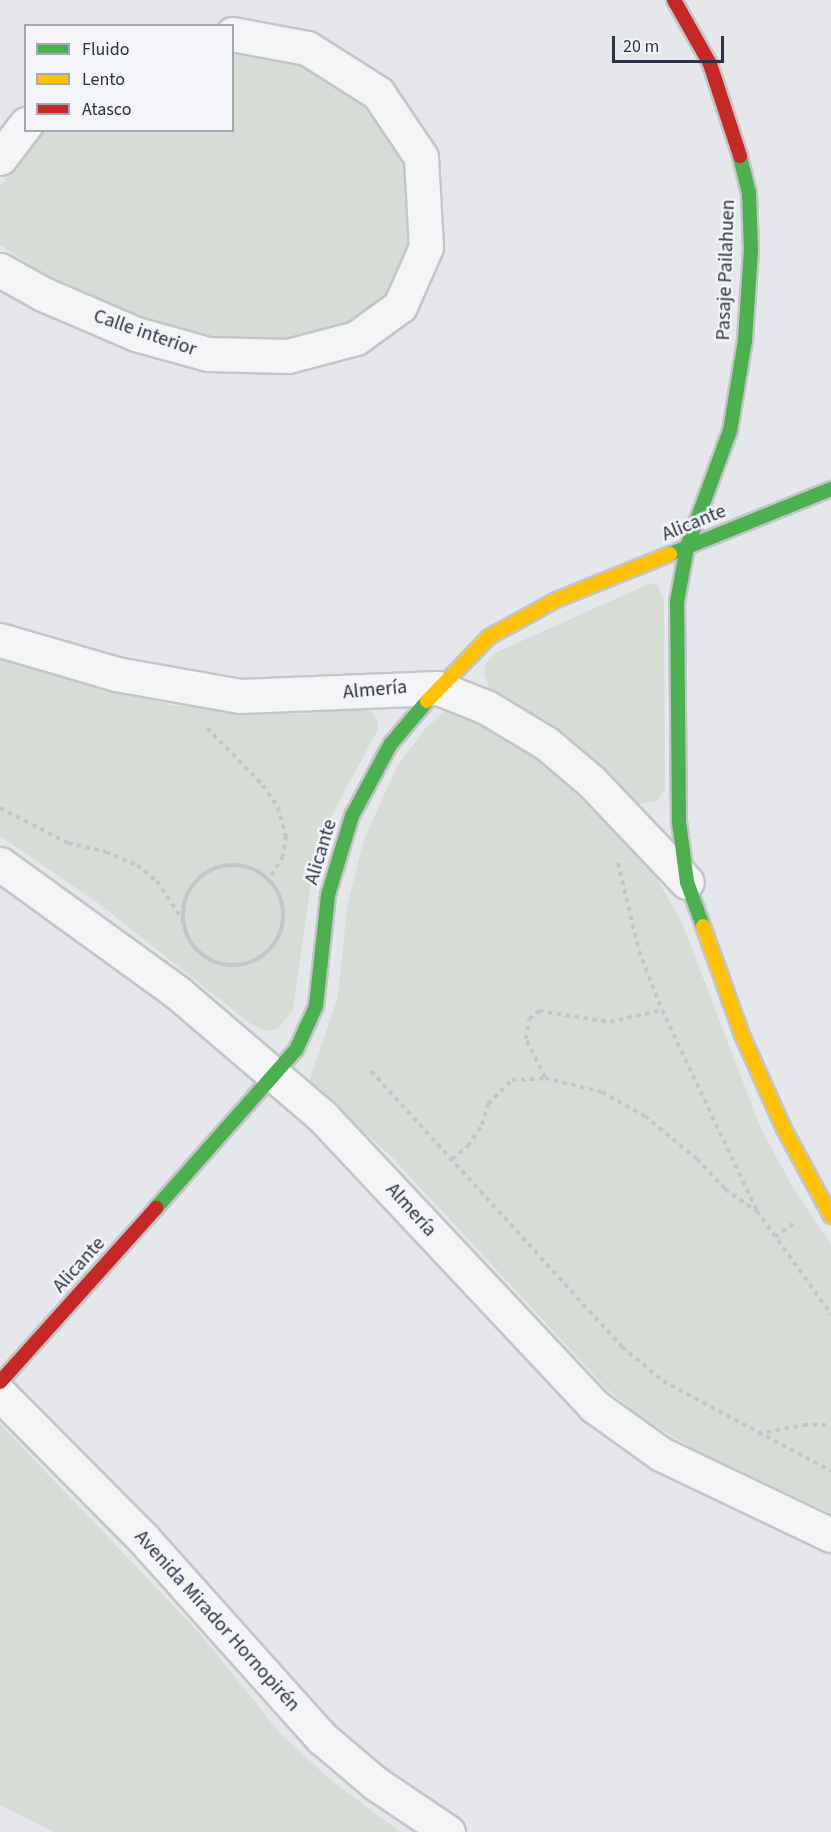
<!DOCTYPE html>
<html>
<head>
<meta charset="utf-8">
<style>
	body { margin:0 }
	#map { position:relative; width:831px; height:1832px; overflow:hidden; background:#e5e7ea; font-family:"Source Sans 3",sans-serif }
	div>[style] { position:absolute }
	.green>* { inset:0; background:#d5ddd6 }
	.path>* { height:4px; margin-top:-2px; transform-origin:0; background:repeating-linear-gradient(90deg,#c4c5c9 0 4.5px,transparent 0 9px) }
	.path>.ring { margin:-2px; padding:0; box-sizing:content-box; background:none; border:4px solid #c4c5c9; border-radius:50% }
	.roads { filter:drop-shadow(2px 0 #c3c5c8) drop-shadow(-2px 0 #c3c5c8) drop-shadow(0 2px #c3c5c8) drop-shadow(0 -2px #c3c5c8) }
	.street>* { height:33px; margin:-16.5px; padding:0 16.5px; transform-origin:16.5px; border-radius:16.5px; background:#f4f5f6 }
	.fast>* { height:14px; margin:-7px; padding:0 7px; transform-origin:7px; border-radius:7px; background:#4caf50 }
	.slow>* { height:14px; margin:-7px; padding:0 7px; transform-origin:7px; border-radius:7px; background:#ffc107 }
	.jam>* { height:14px; margin:-7px; padding:0 7px; transform-origin:7px; border-radius:7px; background:#c62828 }
	span { translate:-50% -50%; white-space:nowrap; text-align:center; line-height:1.15; -webkit-text-stroke:5px #f4f5f8; paint-order:stroke }
	.street-label { font-size:20px; color:#2c3243 }
	.legend { position:absolute; left:24px; top:24px; width:210px; height:108px; box-sizing:border-box; background:#f4f5f8; border:2px solid #a4a7b0; margin:0; padding:8px 10px; list-style:none; font-size:18px; color:#2c3243 }
	.legend li { display:flex; align-items:center; gap:12px; height:30px }
	.legend b { width:30px; border:2px solid #a4a7b0 }
	.scale { position:absolute; left:612px; top:36px; width:112px; height:27px; box-sizing:border-box; border:3px solid #2c3243; border-top:0; padding-left:8px; font-size:18px; line-height:21px; white-space:nowrap; color:#2c3243; -webkit-text-stroke:4px #f4f5f8; paint-order:stroke }
</style>
</head>
<body>
<div id="map">
	<div class="green">
		<div style="clip-path:polygon(233px 52px,301px 64px,366px 106px,404px 163px,409px 244px,386px 294px,349px 322px,286px 339px,211px 337px,142px 318px,51px 278px,0 245px,0 186px,42px 131px,232px 130px)"></div>
		<div style="clip-path:polygon(651px 583px,658px 585px,664px 601px,665px 790px,657px 801px,637px 804px,588px 755px,544px 719px,490px 691px,484px 672px,486px 663px,497px 652px)"></div>
		<div style="clip-path:polygon(0 657px,172px 705px,303px 714px,368px 707px,378px 722px,378px 729px,327px 824px,312px 876px,293px 1009px,278px 1029px,264px 1031px,251px 1024px,98px 903px,0 836px)"></div>
		<div style="clip-path:polygon(446px 710px,469px 718px,546px 760px,629px 844px,658px 881px,681px 920px,761px 1129px,797px 1195px,831px 1244px,831px 1513px,700px 1453px,640px 1417px,606px 1388px,391px 1156px,313px 1087px,310px 1079px,338px 996px,347px 907px,364px 839px,398px 765px,425px 729px)"></div>
		<div style="clip-path:polygon(0 1424px,202px 1636px,279px 1732px,328px 1778px,400px 1832px,54px 1832px,0 1805px)"></div>
	</div>
	<div class="path">
		<div style="left:207px;top:728px;width:80px;rotate:45.5deg"></div>
		<div style="left:263px;top:785px;width:27px;rotate:56deg"></div>
		<div style="left:278px;top:807px;width:30px;rotate:75deg"></div>
		<div style="left:286px;top:836px;width:20px;rotate:99deg"></div>
		<div style="left:283px;top:856px;width:27px;rotate:121deg"></div>
		<div style="left:0;top:808px;width:76px;rotate:27.2deg"></div>
		<div style="left:68px;top:843px;width:39px;rotate:13deg"></div>
		<div style="left:106px;top:852px;width:34px;rotate:23deg"></div>
		<div style="left:137px;top:865px;width:26px;rotate:39deg"></div>
		<div style="left:157px;top:881px;width:49px;rotate:56.6deg"></div>
		<div style="left:618px;top:863px;width:90px;rotate:76.6deg"></div>
		<div style="left:639px;top:951px;width:63px;rotate:68.7deg"></div>
		<div style="left:662px;top:1010px;width:222px;rotate:64.7deg"></div>
		<div class="ring" style="left:183px;top:865px;width:96px;height:96px"></div>
		<div style="left:371px;top:1071px;width:373px;rotate:47.7deg"></div>
		<div style="left:622px;top:1347px;width:53px;rotate:39.7deg"></div>
		<div style="left:663px;top:1381px;width:191px;rotate:28.2deg"></div>
		<div style="left:545px;top:1077px;width:42px;rotate:-116.6deg"></div>
		<div style="left:526px;top:1039px;width:20px;rotate:-81deg"></div>
		<div style="left:529px;top:1019px;width:13px;rotate:-39deg"></div>
		<div style="left:539px;top:1011px;width:72px;rotate:8.8deg"></div>
		<div style="left:610px;top:1022px;width:53px;rotate:-13deg"></div>
		<div style="left:452px;top:1159px;width:21px;rotate:-39deg"></div>
		<div style="left:468px;top:1146px;width:25px;rotate:-56deg"></div>
		<div style="left:482px;top:1125px;width:22px;rotate:-74deg"></div>
		<div style="left:488px;top:1104px;width:34px;rotate:-45deg"></div>
		<div style="left:512px;top:1080px;width:33px;rotate:-3deg"></div>
		<div style="left:545px;top:1078px;width:59px;rotate:13.8deg"></div>
		<div style="left:602px;top:1092px;width:49px;rotate:29.2deg"></div>
		<div style="left:645px;top:1116px;width:67px;rotate:39.6deg"></div>
		<div style="left:697px;top:1159px;width:41px;rotate:47deg"></div>
		<div style="left:725px;top:1189px;width:39px;rotate:35deg"></div>
		<div style="left:757px;top:1211px;width:127px;rotate:54.3deg"></div>
		<div style="left:775px;top:1237px;width:24px;rotate:-36deg"></div>
		<div style="left:758px;top:1434px;width:47px;rotate:-11.1deg"></div>
		<div style="left:804px;top:1425px;width:27px"></div>
	</div>
	<div class="roads">
		<div class="street">
			<div style="left:0;top:158px;width:43px;rotate:-52.6deg"></div>
			<div style="left:0;top:270px;width:49px;rotate:29.2deg"></div>
			<div style="left:43px;top:294px;width:101px;rotate:23.3deg"></div>
			<div style="left:136px;top:334px;width:75px;rotate:15.5deg"></div>
			<div style="left:208px;top:354px;width:80px;rotate:1.4deg"></div>
			<div style="left:288px;top:356px;width:70px;rotate:-14.8deg"></div>
			<div style="left:356px;top:338px;width:54px;rotate:-36deg"></div>
			<div style="left:400px;top:306px;width:64px;rotate:-66.2deg"></div>
			<div style="left:426px;top:247px;width:90px;rotate:-93.2deg"></div>
			<div style="left:421px;top:157px;width:77px;rotate:-123.9deg"></div>
			<div style="left:378px;top:93px;width:84px;rotate:-147.6deg"></div>
			<div style="left:307px;top:48px;width:76px;rotate:-169.4deg"></div>
			<div style="left:0;top:640px;width:121px;rotate:16.3deg"></div>
			<div style="left:116px;top:674px;width:126px;rotate:10.1deg"></div>
			<div style="left:240px;top:696px;width:198px;rotate:-2.3deg"></div>
			<div style="left:438px;top:688px;width:52px;rotate:21.6deg"></div>
			<div style="left:486px;top:707px;width:70px;rotate:31deg"></div>
			<div style="left:546px;top:743px;width:59px;rotate:40.2deg"></div>
			<div style="left:591px;top:781px;width:139px;rotate:46.5deg"></div>
			<div style="left:0;top:864px;width:220px;rotate:35.9deg"></div>
			<div style="left:178px;top:993px;width:191px;rotate:40.5deg"></div>
			<div style="left:323px;top:1117px;width:396px;rotate:46.8deg"></div>
			<div style="left:594px;top:1406px;width:82px;rotate:35.6deg"></div>
			<div style="left:661px;top:1454px;width:188px;rotate:25.5deg"></div>
			<div style="left:0;top:1394px;width:202px;rotate:45.2deg"></div>
			<div style="left:142px;top:1537px;width:270px;rotate:48.2deg"></div>
			<div style="left:322px;top:1738px;width:70px;rotate:40.3deg"></div>
			<div style="left:375px;top:1783px;width:88px;rotate:33.9deg"></div>
		</div>
		<div class="fast">
			<div style="left:670px;top:554px;width:174px;rotate:-22deg"></div>
			<div style="left:703px;top:926px;width:47px;rotate:-110deg"></div>
			<div style="left:687px;top:882px;width:61px;rotate:-97.6deg"></div>
			<div style="left:679px;top:822px;width:220px;rotate:-90.5deg"></div>
			<div style="left:677px;top:602px;width:56px;rotate:-79.7deg"></div>
			<div style="left:687px;top:547px;width:124px;rotate:-69.7deg"></div>
			<div style="left:730px;top:431px;width:92px;rotate:-80.6deg"></div>
			<div style="left:745px;top:340px;width:90px;rotate:-86.2deg"></div>
			<div style="left:751px;top:250px;width:57px;rotate:-92deg"></div>
			<div style="left:749px;top:193px;width:38px;rotate:-104deg"></div>
			<div style="left:156px;top:1208px;width:211px;rotate:-48.5deg"></div>
			<div style="left:296px;top:1050px;width:48px;rotate:-65.6deg"></div>
			<div style="left:316px;top:1006px;width:112px;rotate:-83.8deg"></div>
			<div style="left:328px;top:895px;width:83px;rotate:-73.1deg"></div>
			<div style="left:352px;top:816px;width:81px;rotate:-61.8deg"></div>
			<div style="left:390px;top:745px;width:57px;rotate:-49.9deg"></div>
		</div>
		<div class="slow">
			<div style="left:427px;top:701px;width:89px;rotate:-45.9deg"></div>
			<div style="left:489px;top:637px;width:77px;rotate:-28.9deg"></div>
			<div style="left:556px;top:600px;width:123px;rotate:-22deg"></div>
			<div style="left:703px;top:926px;width:116px;rotate:70.3deg"></div>
			<div style="left:742px;top:1035px;width:103px;rotate:65.9deg"></div>
			<div style="left:784px;top:1129px;width:99px;rotate:61.6deg"></div>
		</div>
		<div class="jam">
			<div style="left:674px;top:0;width:73px;rotate:60.6deg"></div>
			<div style="left:710px;top:64px;width:97px;rotate:71.9deg"></div>
			<div style="left:0;top:1382px;width:234px;rotate:-48.1deg"></div>
		</div>
	</div>
	<div class="street-label">
		<span style="left:726px;top:270px;rotate:-88deg">Pasaje Pailahuen</span>
		<span style="left:145px;top:333px;rotate:19deg">Calle interior</span>
		<span style="left:694px;top:523px;rotate:-22deg">Alicante</span>
		<span style="left:375px;top:690px;rotate:-5deg">Almería</span>
		<span style="left:321px;top:852px;rotate:-73deg">Alicante</span>
		<span style="left:411px;top:1210px;rotate:48deg">Almería</span>
		<span style="left:79px;top:1265px;rotate:-48deg">Alicante</span>
		<span style="left:217px;top:1621px;rotate:48deg">Avenida Mirador Hornopirén</span>
	</div>
	<ul class="legend">
	<li><b style="height:8px;background:#4caf50"></b>Fluido</li>
	<li><b style="height:8px;background:#ffc107"></b>Lento</li>
	<li><b style="height:8px;background:#c62828"></b>Atasco</li>
	</ul>
	<div class="scale">20 m</div>
</div>
</body>
</html>
